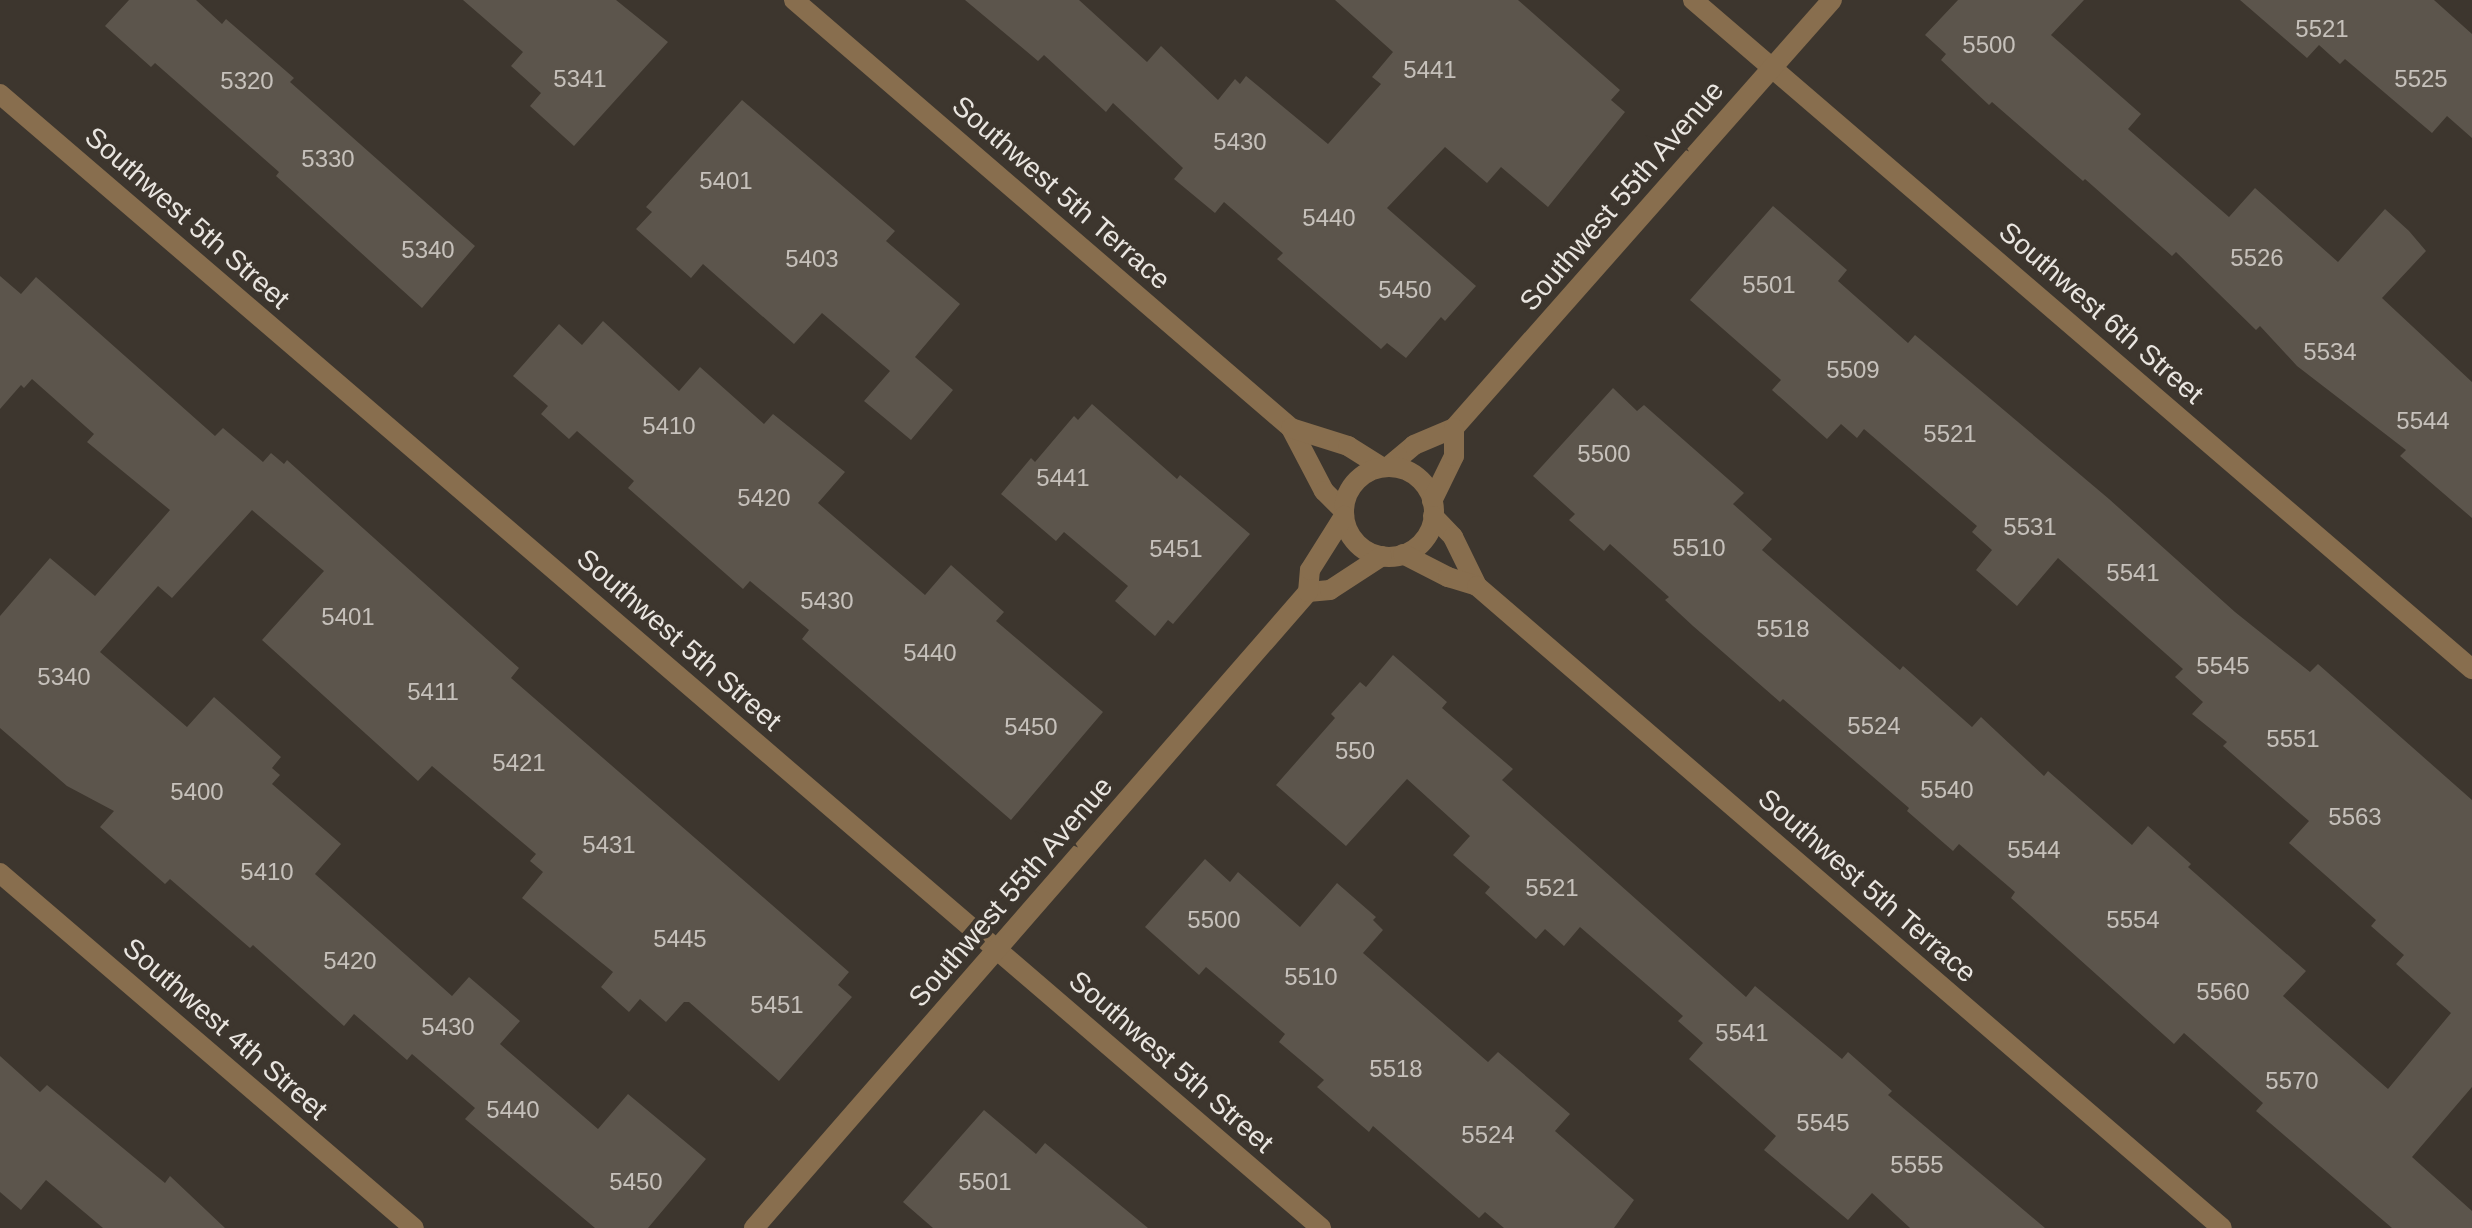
<!DOCTYPE html>
<html>
<head>
<meta charset="utf-8">
<style>
	body { margin:0 }
	#map { position:relative; width:2472px; height:1228px; overflow:hidden; background:#3d362e; font-family:Helvetica,sans-serif }
	div>[style] { position:absolute }
	.building>* { inset:0; background:#5c554c }
	.minor>* { height:20px; margin:-10px; padding:0 10px; transform-origin:10px; border-radius:10px; background:#886e4e }
	.minor>.ring { margin:-10px; padding:0; box-sizing:content-box; background:none; border:20px solid #886e4e; border-radius:50% }
	span { translate:-50% -50%; white-space:nowrap; text-align:center; line-height:1.15; -webkit-text-stroke:8px #3d362e; paint-order:stroke }
	.number-label { font-size:24px; color:#c6c1bb }
	.number-label span { -webkit-text-stroke-width:0 }
	.street-label { font-size:28px; color:#e9e5e0 }
</style>
</head>
<body>
<div id="map">
	<div class="building">
		<div style="clip-path:polygon(129px 0,196px 0,222px 24px,226px 19px,294px 78px,290px 82px,475px 246px,422px 308px,276px 176px,279px 172px,155px 63px,151px 67px,105px 26px)"></div>
		<div style="clip-path:polygon(463px 0,616px 0,668px 42px,574px 146px,530px 106px,541px 93px,511px 66px,523px 52px)"></div>
		<div style="clip-path:polygon(965px 0,1079px 0,1147px 62px,1161px 46px,1218px 100px,1235px 79px,1240px 84px,1246px 76px,1328px 144px,1381px 84px,1372px 77px,1393px 52px,1335px 0,1518px 0,1620px 90px,1611px 100px,1625px 112px,1548px 207px,1501px 167px,1487px 183px,1445px 147px,1387px 208px,1476px 286px,1445px 321px,1441px 317px,1406px 358px,1387px 343px,1381px 349px,1277px 259px,1283px 253px,1224px 202px,1215px 213px,1174px 179px,1183px 168px,1113px 103px,1106px 112px,1044px 55px,1038px 61px)"></div>
		<div style="clip-path:polygon(1958px 0,2084px 0,2051px 35px,2141px 114px,2128px 129px,2229px 217px,2255px 188px,2338px 262px,2385px 209px,2409px 231px,2426px 251px,2382px 298px,2472px 382px,2472px 518px,2400px 456px,2406px 450px,2297px 366px,2260px 326px,2256px 330px,2176px 252px,2172px 256px,2085px 179px,2083px 181px,1992px 102px,1989px 105px,1941px 60px,1946px 54px,1925px 35px)"></div>
		<div style="clip-path:polygon(2240px 0,2434px 0,2472px 34px,2472px 138px,2447px 116px,2432px 133px,2345px 59px,2340px 64px,2319px 45px,2307px 58px)"></div>
		<div style="clip-path:polygon(742px 100px,895px 231px,886px 241px,960px 304px,915px 357px,953px 390px,911px 440px,864px 401px,890px 371px,822px 313px,794px 344px,703px 264px,691px 278px,636px 229px,652px 212px,646px 207px)"></div>
		<div style="clip-path:polygon(1773px 206px,1847px 270px,1838px 281px,1908px 343px,1915px 335px,2109px 499px,2235px 612px,2310px 672px,2318px 664px,2472px 800px,2472px 1087px,2412px 1157px,2472px 1211px,2472px 1228px,2392px 1228px,2256px 1111px,2263px 1103px,2184px 1033px,2174px 1044px,2011px 898px,2015px 892px,1959px 844px,1953px 851px,1907px 811px,1909px 808px,1783px 699px,1780px 702px,1693px 626px,1665px 600px,1669px 597px,1610px 544px,1604px 551px,1569px 520px,1575px 514px,1533px 476px,1613px 388px,1637px 411px,1644px 405px,1744px 493px,1733px 504px,1772px 539px,1762px 550px,1900px 670px,1903px 666px,1972px 727px,1981px 717px,2044px 776px,2048px 771px,2132px 845px,2148px 826px,2191px 864px,2188px 867px,2306px 971px,2283px 996px,2388px 1089px,2451px 1013px,2396px 964px,2404px 955px,2371px 926px,2376px 920px,2289px 843px,2309px 821px,2223px 746px,2227px 742px,2192px 714px,2203px 702px,2175px 677px,2183px 669px,2058px 558px,2017px 606px,1976px 570px,1992px 550px,1972px 532px,1977px 526px,1864px 429px,1857px 438px,1841px 424px,1827px 439px,1772px 390px,1781px 380px,1690px 300px)"></div>
		<div style="clip-path:polygon(0 276px,21px 294px,36px 277px,215px 436px,223px 428px,263px 462px,271px 453px,284px 464px,287px 460px,519px 668px,511px 678px,849px 972px,838px 985px,852px 997px,779px 1081px,689px 1002px,684px 1002px,666px 1022px,640px 999px,629px 1012px,601px 987px,613px 972px,522px 898px,543px 872px,530px 861px,536px 854px,432px 766px,418px 781px,262px 640px,324px 571px,252px 510px,172px 598px,158px 586px,100px 652px,187px 727px,214px 697px,281px 757px,272px 768px,280px 775px,272px 784px,341px 844px,315px 874px,452px 996px,469px 977px,520px 1021px,500px 1044px,598px 1129px,628px 1094px,706px 1159px,648px 1228px,595px 1228px,465px 1119px,475px 1108px,412px 1054px,407px 1060px,354px 1014px,344px 1026px,253px 945px,250px 948px,170px 879px,165px 884px,100px 827px,114px 811px,67px 786px,0 728px,0 616px,50px 558px,95px 596px,170px 510px,87px 442px,94px 434px,32px 379px,24px 388px,21px 385px,0 409px)"></div>
		<div style="clip-path:polygon(603px 321px,679px 391px,700px 367px,764px 424px,773px 414px,845px 472px,818px 503px,925px 595px,951px 565px,1004px 612px,996px 621px,1103px 712px,1011px 820px,802px 639px,809px 630px,750px 581px,743px 589px,628px 488px,634px 481px,577px 431px,569px 439px,541px 414px,548px 406px,513px 376px,559px 324px,582px 345px)"></div>
		<div style="clip-path:polygon(1092px 404px,1177px 479px,1180px 475px,1250px 534px,1173px 624px,1168px 620px,1155px 636px,1115px 601px,1128px 586px,1064px 532px,1056px 541px,1001px 494px,1031px 458px,1035px 462px,1074px 416px,1078px 420px)"></div>
		<div style="clip-path:polygon(1393px 655px,1447px 702px,1442px 708px,1513px 769px,1502px 780px,1746px 997px,1755px 986px,1842px 1059px,1848px 1052px,1892px 1091px,1888px 1095px,2045px 1228px,1910px 1228px,1872px 1193px,1848px 1220px,1764px 1150px,1776px 1136px,1689px 1059px,1703px 1043px,1678px 1021px,1683px 1016px,1580px 927px,1564px 946px,1545px 929px,1536px 939px,1485px 893px,1490px 887px,1453px 855px,1470px 836px,1407px 779px,1346px 846px,1276px 785px,1335px 718px,1331px 714px,1360px 682px,1366px 687px)"></div>
		<div style="clip-path:polygon(1205px 859px,1230px 882px,1238px 872px,1300px 927px,1337px 883px,1376px 917px,1373px 920px,1383px 930px,1363px 953px,1488px 1062px,1498px 1052px,1570px 1114px,1555px 1131px,1634px 1200px,1614px 1228px,1504px 1228px,1485px 1212px,1479px 1218px,1373px 1126px,1369px 1132px,1317px 1087px,1324px 1080px,1279px 1042px,1285px 1034px,1206px 967px,1199px 975px,1145px 927px)"></div>
		<div style="clip-path:polygon(0 1056px,40px 1092px,47px 1085px,165px 1183px,170px 1176px,225px 1228px,103px 1228px,46px 1180px,21px 1210px,0 1192px)"></div>
		<div style="clip-path:polygon(984px 1110px,1036px 1154px,1045px 1143px,1148px 1228px,933px 1228px,903px 1202px)"></div>
	</div>
	<div class="minor">
		<div style="left:794px;top:0;width:656px;rotate:40.73deg"></div>
		<div style="left:1291px;top:428px;width:71px;rotate:62.4deg"></div>
		<div style="left:1324px;top:491px;width:28px;rotate:45deg"></div>
		<div style="left:1693px;top:0;width:1027px;rotate:40.66deg"></div>
		<div style="left:0;top:94px;width:1741px;rotate:40.64deg"></div>
		<div style="left:1291px;top:428px;width:60px;rotate:17.5deg"></div>
		<div style="left:1348px;top:446px;width:39px;rotate:32deg"></div>
		<div style="left:1388px;top:467px;width:34px;rotate:-40deg"></div>
		<div style="left:1414px;top:445px;width:43px;rotate:-23deg"></div>
		<div style="left:1454px;top:428px;width:571px;rotate:-48.55deg"></div>
		<div class="ring" style="left:1344px;top:467px;width:70px;height:70px"></div>
		<div style="left:1432px;top:501px;width:50px;rotate:-63.9deg"></div>
		<div style="left:1454px;top:456px;width:28px;rotate:-90deg"></div>
		<div style="left:1433px;top:516px;width:29px;rotate:46deg"></div>
		<div style="left:1453px;top:537px;width:55px;rotate:63.9deg"></div>
		<div style="left:1403px;top:554px;width:51px;rotate:27.1deg"></div>
		<div style="left:1448px;top:577px;width:30px;rotate:17deg"></div>
		<div style="left:1477px;top:586px;width:983px;rotate:40.75deg"></div>
		<div style="left:1308px;top:592px;width:22px;rotate:-5deg"></div>
		<div style="left:1330px;top:590px;width:62px;rotate:-33.2deg"></div>
		<div style="left:0;top:873px;width:545px;rotate:40.61deg"></div>
		<div style="left:754px;top:1228px;width:843px;rotate:-48.94deg"></div>
		<div style="left:1308px;top:592px;width:22px;rotate:-85deg"></div>
		<div style="left:1310px;top:570px;width:64px;rotate:-57.8deg"></div>
	</div>
	<div class="number-label">
		<span style="left:2322px;top:29px">5521</span>
		<span style="left:1989px;top:45px">5500</span>
		<span style="left:1430px;top:70px">5441</span>
		<span style="left:580px;top:79px">5341</span>
		<span style="left:2421px;top:79px">5525</span>
		<span style="left:247px;top:81px">5320</span>
		<span style="left:1240px;top:142px">5430</span>
		<span style="left:328px;top:159px">5330</span>
		<span style="left:726px;top:181px">5401</span>
		<span style="left:1329px;top:218px">5440</span>
		<span style="left:428px;top:250px">5340</span>
		<span style="left:2257px;top:258px">5526</span>
		<span style="left:812px;top:259px">5403</span>
		<span style="left:1769px;top:285px">5501</span>
		<span style="left:1405px;top:290px">5450</span>
		<span style="left:2330px;top:352px">5534</span>
		<span style="left:1853px;top:370px">5509</span>
		<span style="left:2423px;top:421px">5544</span>
		<span style="left:669px;top:426px">5410</span>
		<span style="left:1950px;top:434px">5521</span>
		<span style="left:1604px;top:454px">5500</span>
		<span style="left:1063px;top:478px">5441</span>
		<span style="left:764px;top:498px">5420</span>
		<span style="left:2030px;top:527px">5531</span>
		<span style="left:1699px;top:548px">5510</span>
		<span style="left:1176px;top:549px">5451</span>
		<span style="left:2133px;top:573px">5541</span>
		<span style="left:827px;top:601px">5430</span>
		<span style="left:348px;top:617px">5401</span>
		<span style="left:1783px;top:629px">5518</span>
		<span style="left:930px;top:653px">5440</span>
		<span style="left:2223px;top:666px">5545</span>
		<span style="left:64px;top:677px">5340</span>
		<span style="left:433px;top:692px">5411</span>
		<span style="left:1874px;top:726px">5524</span>
		<span style="left:1031px;top:727px">5450</span>
		<span style="left:2293px;top:739px">5551</span>
		<span style="left:1355px;top:751px">550</span>
		<span style="left:519px;top:763px">5421</span>
		<span style="left:1947px;top:790px">5540</span>
		<span style="left:197px;top:792px">5400</span>
		<span style="left:2355px;top:817px">5563</span>
		<span style="left:609px;top:845px">5431</span>
		<span style="left:2034px;top:850px">5544</span>
		<span style="left:267px;top:872px">5410</span>
		<span style="left:1552px;top:888px">5521</span>
		<span style="left:1214px;top:920px">5500</span>
		<span style="left:2133px;top:920px">5554</span>
		<span style="left:680px;top:939px">5445</span>
		<span style="left:350px;top:961px">5420</span>
		<span style="left:1311px;top:977px">5510</span>
		<span style="left:2223px;top:992px">5560</span>
		<span style="left:777px;top:1005px">5451</span>
		<span style="left:448px;top:1027px">5430</span>
		<span style="left:1742px;top:1033px">5541</span>
		<span style="left:1396px;top:1069px">5518</span>
		<span style="left:2292px;top:1081px">5570</span>
		<span style="left:513px;top:1110px">5440</span>
		<span style="left:1823px;top:1123px">5545</span>
		<span style="left:1488px;top:1135px">5524</span>
		<span style="left:1917px;top:1165px">5555</span>
		<span style="left:636px;top:1182px">5450</span>
		<span style="left:985px;top:1182px">5501</span>
	</div>
	<div class="street-label">
		<span style="left:1061px;top:193px;rotate:41deg">Southwest 5th Terrace</span>
		<span style="left:1622px;top:196px;rotate:-49deg">Southwest 55th Avenue</span>
		<span style="left:187px;top:218px;rotate:41deg">Southwest 5th Street</span>
		<span style="left:2101px;top:313px;rotate:41deg">Southwest 6th Street</span>
		<span style="left:679px;top:640px;rotate:41deg">Southwest 5th Street</span>
		<span style="left:1867px;top:886px;rotate:41deg">Southwest 5th Terrace</span>
		<span style="left:1011px;top:892px;rotate:-49deg">Southwest 55th Avenue</span>
		<span style="left:225px;top:1029px;rotate:41deg">Southwest 4th Street</span>
		<span style="left:1171px;top:1062px;rotate:41deg">Southwest 5th Street</span>
	</div>
</div>
</body>
</html>
